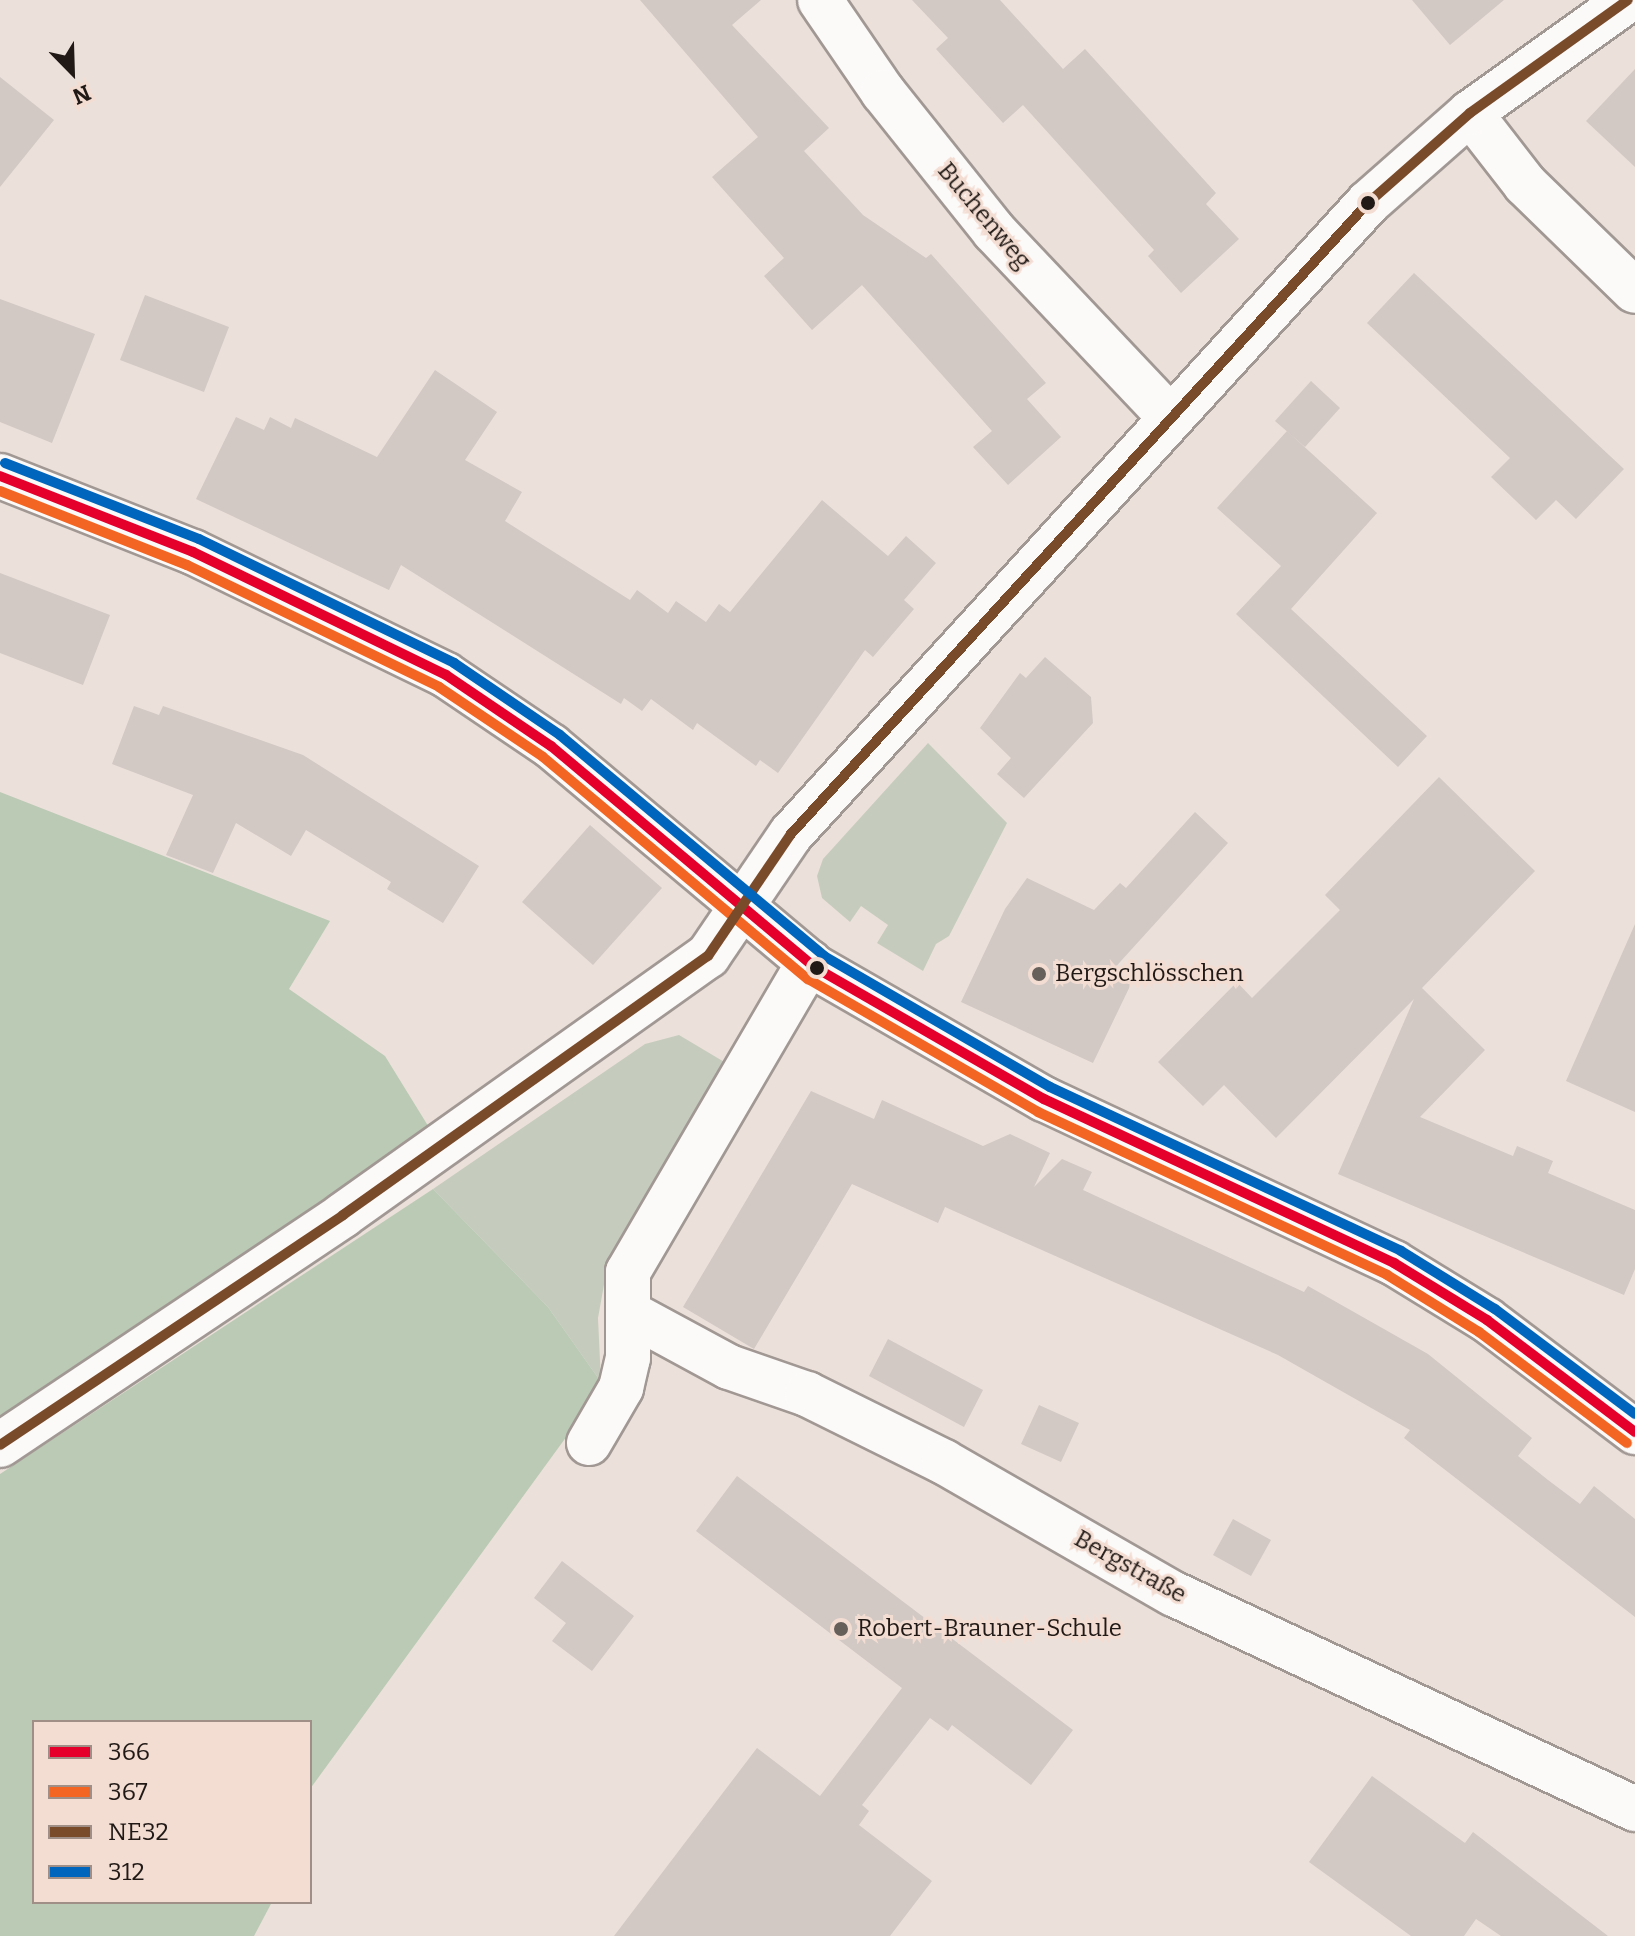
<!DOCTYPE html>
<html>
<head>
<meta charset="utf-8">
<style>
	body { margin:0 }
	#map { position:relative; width:1635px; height:1936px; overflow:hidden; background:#ece0da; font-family:Bitter,serif }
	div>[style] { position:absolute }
	.green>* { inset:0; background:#c5ccbe }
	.forest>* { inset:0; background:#bbcab5 }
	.building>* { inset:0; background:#d2c8c4 }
	.roads { filter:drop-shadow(2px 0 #a19894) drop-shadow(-2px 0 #a19894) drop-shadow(0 2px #a19894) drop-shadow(0 -2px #a19894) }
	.minor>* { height:44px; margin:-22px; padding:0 22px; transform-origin:22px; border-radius:22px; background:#fcfaf9 }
	.bus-1>* { height:10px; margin:-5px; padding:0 5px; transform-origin:5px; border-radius:5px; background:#e4002b }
	.bus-2>* { height:10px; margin:-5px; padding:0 5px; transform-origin:5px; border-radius:5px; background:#f26522 }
	.bus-3>* { height:10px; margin:-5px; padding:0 5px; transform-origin:5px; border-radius:5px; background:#7a4b2a }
	.bus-4>* { height:10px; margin:-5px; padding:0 5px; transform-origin:5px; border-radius:5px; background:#0065bd }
	.dots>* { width:22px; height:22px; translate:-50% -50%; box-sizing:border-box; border:4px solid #f3ddd3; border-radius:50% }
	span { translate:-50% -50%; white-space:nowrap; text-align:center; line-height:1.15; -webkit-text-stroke:6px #f3ddd3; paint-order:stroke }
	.street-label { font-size:24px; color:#201915 }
	.poi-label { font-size:24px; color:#201915 }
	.left { translate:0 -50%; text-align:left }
	.legend { position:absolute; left:32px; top:1720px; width:280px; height:184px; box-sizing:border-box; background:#f3ddd3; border:2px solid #9f8f87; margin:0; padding:10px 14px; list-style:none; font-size:24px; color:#201915 }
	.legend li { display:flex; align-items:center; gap:16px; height:40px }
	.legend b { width:40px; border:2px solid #9f8f87 }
	.north { position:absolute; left:32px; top:32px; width:80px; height:80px; -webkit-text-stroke:6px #f3ddd3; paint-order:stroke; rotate:157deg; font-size:22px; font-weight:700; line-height:32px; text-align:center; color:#201915 }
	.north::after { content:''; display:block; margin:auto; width:28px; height:36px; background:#201915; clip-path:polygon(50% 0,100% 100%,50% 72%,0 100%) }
</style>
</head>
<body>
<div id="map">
	<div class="green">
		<div style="clip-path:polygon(928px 743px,1007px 823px,949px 936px,936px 944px,923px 971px,877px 943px,888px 925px,861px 906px,850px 922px,822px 898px,817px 876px,823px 859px)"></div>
		<div style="clip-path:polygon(679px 1035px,726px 1063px,607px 1268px,598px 1318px,601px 1382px,548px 1307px,433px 1189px,645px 1044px)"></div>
	</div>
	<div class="forest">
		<div style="clip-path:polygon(0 792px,330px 921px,289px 989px,385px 1056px,430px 1129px,0 1420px)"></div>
		<div style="clip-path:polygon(433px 1189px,548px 1307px,601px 1382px,599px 1392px,310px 1789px,310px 1722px,34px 1722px,34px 1902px,272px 1902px,254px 1936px,0 1936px,0 1474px)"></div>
	</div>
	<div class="building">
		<div style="clip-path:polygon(640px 0,761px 0,732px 25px,829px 128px,804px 151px,863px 215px,926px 258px,931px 254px,1046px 383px,1027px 399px,1061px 437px,1008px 485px,973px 447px,992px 431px,862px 285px,812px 330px,764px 276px,784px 258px,712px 177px,758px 137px)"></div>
		<div style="clip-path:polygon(912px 0,1000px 0,1063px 69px,1085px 49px,1216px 193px,1206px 204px,1239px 239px,1181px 293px,1148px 256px,1154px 250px,1023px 105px,1003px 123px,936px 49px,948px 38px)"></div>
		<div style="clip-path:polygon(1412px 0,1504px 0,1450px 45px)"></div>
		<div style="clip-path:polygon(1635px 69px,1635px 167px,1586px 121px)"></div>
		<div style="clip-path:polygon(0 77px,54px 120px,0 187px)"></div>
		<div style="clip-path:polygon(1414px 273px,1624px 469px,1576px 519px,1556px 500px,1536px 520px,1514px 499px,1491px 477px,1510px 458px,1367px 323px)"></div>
		<div style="clip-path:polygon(145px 295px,229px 327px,204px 392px,120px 360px)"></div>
		<div style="clip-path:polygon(0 299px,95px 334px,52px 443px,0 422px)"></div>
		<div style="clip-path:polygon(435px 370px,497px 412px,465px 460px,522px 492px,505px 521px,630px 600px,637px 590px,668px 613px,676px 601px,706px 622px,719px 604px,730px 612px,822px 500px,888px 556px,906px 536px,936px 563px,904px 600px,914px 609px,873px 657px,865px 650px,778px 773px,760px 760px,756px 766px,697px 723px,693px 730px,651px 699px,642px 711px,624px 698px,621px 704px,401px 565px,389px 590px,196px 499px,236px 417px,264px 430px,270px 417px,291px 428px,295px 418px,377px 457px)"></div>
		<div style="clip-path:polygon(1311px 381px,1340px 408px,1305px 447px,1275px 421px)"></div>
		<div style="clip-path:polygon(1287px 431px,1377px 513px,1291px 609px,1427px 736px,1398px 767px,1236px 614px,1281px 566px,1217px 508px)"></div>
		<div style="clip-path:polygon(0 573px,110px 615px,83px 685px,0 653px)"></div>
		<div style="clip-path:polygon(1045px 657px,1091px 697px,1093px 723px,1024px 798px,997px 774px,1011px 758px,980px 728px,1020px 673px,1026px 678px)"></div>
		<div style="clip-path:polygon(134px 706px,159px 715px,163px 706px,303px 755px,479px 866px,443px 923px,387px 889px,391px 882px,306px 830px,291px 856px,236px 823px,213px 873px,166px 855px,193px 795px,112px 764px)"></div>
		<div style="clip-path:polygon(1439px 777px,1535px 871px,1422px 988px,1485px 1050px,1420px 1117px,1513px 1156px,1517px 1146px,1553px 1161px,1548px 1173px,1635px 1210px,1635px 1269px,1624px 1295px,1338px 1174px,1414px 999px,1276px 1138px,1224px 1085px,1203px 1106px,1158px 1062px,1237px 982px,1252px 998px,1340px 910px,1325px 895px)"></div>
		<div style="clip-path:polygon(1195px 812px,1228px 843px,1111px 972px,1132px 982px,1093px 1063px,961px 1002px,1005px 909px,1027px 878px,1094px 910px,1120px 883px,1126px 888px)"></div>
		<div style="clip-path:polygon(590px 825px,662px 888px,593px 965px,522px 902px)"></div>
		<div style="clip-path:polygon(1635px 924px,1635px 1112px,1566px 1081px)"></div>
		<div style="clip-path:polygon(811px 1091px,874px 1119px,882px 1100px,983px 1146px,1010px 1134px,1050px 1153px,1034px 1187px,1062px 1159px,1092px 1172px,1083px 1190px,1304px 1292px,1308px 1286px,1428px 1354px,1532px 1438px,1518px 1456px,1548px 1480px,1580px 1504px,1594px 1486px,1635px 1519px,1635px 1617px,1404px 1438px,1410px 1430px,1278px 1355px,945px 1207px,938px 1223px,852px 1184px,754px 1349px,683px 1307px)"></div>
		<div style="clip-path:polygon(888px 1339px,983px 1390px,964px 1427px,869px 1376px)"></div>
		<div style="clip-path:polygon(1039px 1405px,1079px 1423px,1061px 1462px,1021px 1444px)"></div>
		<div style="clip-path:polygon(737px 1476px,1073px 1730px,1031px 1785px,952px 1725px,948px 1731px,930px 1718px,862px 1805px,869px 1811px,859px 1825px,932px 1881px,890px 1936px,614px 1936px,757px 1748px,820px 1796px,902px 1688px,696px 1531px)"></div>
		<div style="clip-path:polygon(1233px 1519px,1271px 1540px,1251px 1576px,1213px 1555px)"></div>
		<div style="clip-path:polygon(562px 1561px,634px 1616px,592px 1671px,552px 1641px,566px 1623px,534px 1598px)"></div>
		<div style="clip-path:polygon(1372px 1776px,1465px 1843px,1473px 1832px,1608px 1936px,1501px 1936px,1476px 1919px,1464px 1936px,1411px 1936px,1309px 1862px)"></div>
	</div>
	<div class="roads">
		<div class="minor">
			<div style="left:820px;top:0;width:112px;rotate:55.6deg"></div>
			<div style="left:883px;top:92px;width:178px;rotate:51.4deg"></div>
			<div style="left:994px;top:231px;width:253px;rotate:46.6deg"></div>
			<div style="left:1470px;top:113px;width:90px;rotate:52.2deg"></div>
			<div style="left:1525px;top:184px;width:153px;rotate:44.2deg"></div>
			<div style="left:0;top:476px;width:207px;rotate:21.5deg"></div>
			<div style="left:193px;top:552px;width:281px;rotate:25.9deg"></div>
			<div style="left:446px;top:675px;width:127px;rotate:34.1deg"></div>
			<div style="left:551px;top:746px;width:346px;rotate:40deg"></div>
			<div style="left:816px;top:968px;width:263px;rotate:29.9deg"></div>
			<div style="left:1044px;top:1099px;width:387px;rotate:25.1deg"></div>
			<div style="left:1394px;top:1263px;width:109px;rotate:31.5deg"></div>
			<div style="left:1487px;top:1320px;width:186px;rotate:37.1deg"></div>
			<div style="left:631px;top:1314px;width:111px;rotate:28.4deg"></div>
			<div style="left:729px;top:1367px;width:83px;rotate:19.1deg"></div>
			<div style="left:807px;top:1394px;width:153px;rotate:26.4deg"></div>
			<div style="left:944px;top:1462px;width:265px;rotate:29.9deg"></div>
			<div style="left:1174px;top:1594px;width:509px;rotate:25deg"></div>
			<div style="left:589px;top:1443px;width:64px;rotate:-59.8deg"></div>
			<div style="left:621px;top:1388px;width:31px;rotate:-77deg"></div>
			<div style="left:628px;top:1358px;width:86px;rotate:-90deg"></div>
			<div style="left:628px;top:1272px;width:359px;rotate:-59.7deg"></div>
			<div style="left:0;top:1445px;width:413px;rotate:-33.8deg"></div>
			<div style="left:343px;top:1215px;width:448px;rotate:-35.4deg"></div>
			<div style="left:708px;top:956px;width:148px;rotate:-55.8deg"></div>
			<div style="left:791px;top:834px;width:855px;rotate:-47.56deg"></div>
			<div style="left:1368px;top:203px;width:136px;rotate:-41.4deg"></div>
			<div style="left:1470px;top:113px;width:194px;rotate:-35.6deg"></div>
		</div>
	</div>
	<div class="bus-1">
		<div style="left:0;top:476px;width:207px;rotate:21.5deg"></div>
		<div style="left:193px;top:552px;width:281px;rotate:25.9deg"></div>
		<div style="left:446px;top:675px;width:127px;rotate:34.1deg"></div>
		<div style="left:551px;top:746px;width:346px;rotate:40deg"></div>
		<div style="left:816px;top:968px;width:263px;rotate:29.9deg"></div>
		<div style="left:1044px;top:1099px;width:387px;rotate:25.1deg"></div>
		<div style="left:1394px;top:1263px;width:109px;rotate:31.5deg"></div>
		<div style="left:1487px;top:1320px;width:186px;rotate:37.1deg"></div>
	</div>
	<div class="bus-2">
		<div style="left:0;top:491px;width:201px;rotate:21.6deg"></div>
		<div style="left:187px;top:565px;width:280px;rotate:25.8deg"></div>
		<div style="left:439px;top:687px;width:125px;rotate:33.9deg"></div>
		<div style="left:543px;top:757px;width:346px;rotate:40deg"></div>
		<div style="left:808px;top:979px;width:266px;rotate:30deg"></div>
		<div style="left:1038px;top:1112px;width:385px;rotate:25deg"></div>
		<div style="left:1387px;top:1275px;width:108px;rotate:31.8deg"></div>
		<div style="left:1479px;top:1332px;width:185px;rotate:36.9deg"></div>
	</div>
	<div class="bus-3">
		<div style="left:0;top:1445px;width:413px;rotate:-33.8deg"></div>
		<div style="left:343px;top:1215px;width:448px;rotate:-35.4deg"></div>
		<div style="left:708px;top:956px;width:148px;rotate:-55.8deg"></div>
		<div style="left:791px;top:834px;width:855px;rotate:-47.56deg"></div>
		<div style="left:1368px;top:203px;width:136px;rotate:-41.4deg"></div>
		<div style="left:1470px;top:113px;width:194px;rotate:-35.6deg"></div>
	</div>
	<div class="bus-4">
		<div style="left:5px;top:463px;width:208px;rotate:21.4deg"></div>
		<div style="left:199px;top:539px;width:284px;rotate:25.9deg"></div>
		<div style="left:454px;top:663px;width:128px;rotate:34.2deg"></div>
		<div style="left:560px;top:735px;width:344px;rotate:39.9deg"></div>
		<div style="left:824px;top:956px;width:261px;rotate:30.1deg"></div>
		<div style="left:1050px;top:1087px;width:387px;rotate:25deg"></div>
		<div style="left:1401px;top:1251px;width:110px;rotate:31.7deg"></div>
		<div style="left:1495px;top:1309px;width:175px;rotate:36.9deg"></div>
	</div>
	<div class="dots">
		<div style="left:1368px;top:203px;background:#201915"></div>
		<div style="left:817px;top:968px;background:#201915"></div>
		<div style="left:1039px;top:974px;background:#675f5a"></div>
		<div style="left:841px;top:1629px;background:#675f5a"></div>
	</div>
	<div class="street-label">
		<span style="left:984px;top:216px;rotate:50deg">Buchenweg</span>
		<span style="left:1130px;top:1567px;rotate:29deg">Bergstraße</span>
	</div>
	<div class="poi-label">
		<span class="left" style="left:1055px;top:974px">Bergschlösschen</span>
		<span class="left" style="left:857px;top:1629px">Robert-Brauner-Schule</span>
	</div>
	<ul class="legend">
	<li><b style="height:10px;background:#e4002b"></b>366</li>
	<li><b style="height:10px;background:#f26522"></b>367</li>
	<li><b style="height:10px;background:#7a4b2a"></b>NE32</li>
	<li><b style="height:10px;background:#0065bd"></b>312</li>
	</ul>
	<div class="north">N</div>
</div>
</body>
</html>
